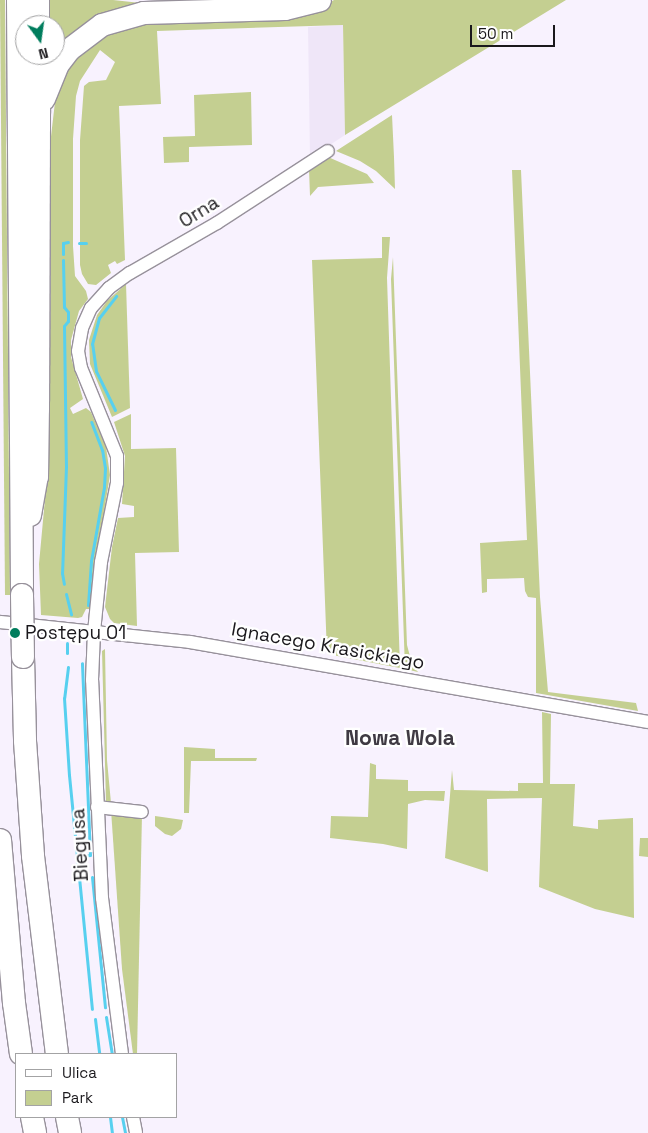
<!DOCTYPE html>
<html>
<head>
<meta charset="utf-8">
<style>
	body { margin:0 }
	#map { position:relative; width:648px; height:1133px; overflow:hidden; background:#f8f2fe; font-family:"Space Grotesk",sans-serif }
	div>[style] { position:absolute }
	.built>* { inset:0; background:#efe6f8 }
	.green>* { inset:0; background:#c4cf91 }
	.stream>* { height:3px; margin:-1.5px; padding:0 1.5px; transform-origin:1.5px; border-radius:1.5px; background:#57d0ef }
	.roads { filter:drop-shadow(1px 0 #97919b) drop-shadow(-1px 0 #97919b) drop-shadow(0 1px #97919b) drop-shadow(0 -1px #97919b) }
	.minor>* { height:12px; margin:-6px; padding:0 6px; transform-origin:6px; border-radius:6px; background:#fff }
	.motorway>* { height:22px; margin:-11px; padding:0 11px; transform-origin:11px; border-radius:11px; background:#fff }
	.bridges { filter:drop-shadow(1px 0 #97919b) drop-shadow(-1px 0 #97919b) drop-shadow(0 1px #97919b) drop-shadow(0 -1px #97919b) }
	.motorway-bridge>* { height:22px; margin:-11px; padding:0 11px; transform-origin:11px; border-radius:11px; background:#fff }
	.dots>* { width:14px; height:14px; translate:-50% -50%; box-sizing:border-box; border:2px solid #fff; border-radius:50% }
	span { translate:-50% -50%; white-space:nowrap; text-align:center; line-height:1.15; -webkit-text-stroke:4.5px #fff; paint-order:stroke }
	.street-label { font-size:19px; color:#1a181c }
	.poi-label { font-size:19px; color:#1a181c }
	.left { translate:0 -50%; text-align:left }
	.quarter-label { font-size:21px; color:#3f3a43; font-weight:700 }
	.legend { position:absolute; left:15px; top:1053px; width:162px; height:65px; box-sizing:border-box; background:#fff; border:1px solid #a3a3a4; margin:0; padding:6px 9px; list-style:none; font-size:15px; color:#1a181c }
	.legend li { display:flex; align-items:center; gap:10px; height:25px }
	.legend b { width:25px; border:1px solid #a3a3a4 }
	.north { position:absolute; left:15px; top:15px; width:50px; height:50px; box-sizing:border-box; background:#fff; border:1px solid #a3a3a4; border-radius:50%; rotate:166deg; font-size:14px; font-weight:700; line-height:20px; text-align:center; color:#1a181c }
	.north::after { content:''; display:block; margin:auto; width:18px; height:22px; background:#007d5d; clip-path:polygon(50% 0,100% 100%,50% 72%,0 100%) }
	.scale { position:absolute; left:470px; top:25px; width:85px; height:22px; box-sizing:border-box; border:2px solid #1a181c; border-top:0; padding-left:6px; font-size:15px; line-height:18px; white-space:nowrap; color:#1a181c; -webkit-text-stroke:4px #fff; paint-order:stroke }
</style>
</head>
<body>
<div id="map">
	<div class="built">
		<div style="clip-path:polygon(343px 25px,345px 135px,310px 158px,308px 27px)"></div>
	</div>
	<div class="green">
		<div style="clip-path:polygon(0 0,5px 0,10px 595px,5px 595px)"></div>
		<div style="clip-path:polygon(42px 0,113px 0,150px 4px,133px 9px,50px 63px,43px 55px,55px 55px,55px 25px,43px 25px)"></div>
		<div style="clip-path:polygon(334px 0,566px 0,345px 135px,343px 25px,157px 31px,161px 104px,119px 106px,125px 260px,117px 264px,115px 261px,108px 265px,111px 273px,96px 285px,88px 284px,82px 274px,80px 265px,80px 140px,84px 86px,89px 82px,106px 80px,115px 62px,100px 50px,80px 81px,76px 96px,73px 139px,73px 246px,75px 276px,86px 291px,88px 299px,79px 311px,71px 340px,71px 357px,83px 399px,70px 408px,73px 414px,86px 408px,91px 412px,106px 447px,110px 475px,96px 562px,92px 609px,86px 609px,82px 617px,78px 618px,41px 615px,39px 564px,48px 466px,51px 276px,50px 145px,55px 102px,69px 64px,95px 39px,138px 24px,323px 6px)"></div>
		<div style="clip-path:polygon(251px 92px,252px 145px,189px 147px,189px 162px,164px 163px,163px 137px,195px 136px,194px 95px)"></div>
		<div style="clip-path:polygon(392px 115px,394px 157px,395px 189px,376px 171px,360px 161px,336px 151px)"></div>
		<div style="clip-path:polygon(328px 157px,367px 174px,374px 183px,318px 187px,310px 196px,309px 169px)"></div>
		<div style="clip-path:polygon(512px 170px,521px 170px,540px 597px,548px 692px,636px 703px,638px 711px,536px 693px,536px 598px,528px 597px,525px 591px,524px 578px,487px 579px,487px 592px,482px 593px,480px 543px,527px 540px)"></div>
		<div style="clip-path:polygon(382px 237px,390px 237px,387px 278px,400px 668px,327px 654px,312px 260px,382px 258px)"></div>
		<div style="clip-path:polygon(393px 257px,407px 645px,412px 664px,418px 672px,405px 669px,391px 279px)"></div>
		<div style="clip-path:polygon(126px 284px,130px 408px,112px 417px,90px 364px,89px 340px,97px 315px,107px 301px)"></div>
		<div style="clip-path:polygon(131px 414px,131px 449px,176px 448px,179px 552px,135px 553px,137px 626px,114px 623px,110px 619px,105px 607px,112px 547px,118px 518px,134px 517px,134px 506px,122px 504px,125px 456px,114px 422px)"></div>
		<div style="clip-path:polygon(105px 649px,107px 760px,111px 803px,106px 802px,102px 651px)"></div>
		<div style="clip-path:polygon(542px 712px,551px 714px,550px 784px,575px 784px,573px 826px,598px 829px,598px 820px,633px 818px,634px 918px,595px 909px,539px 887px,542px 798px,487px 799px,488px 872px,445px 858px,452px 770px,454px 790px,518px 791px,518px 783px,543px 783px)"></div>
		<div style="clip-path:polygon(184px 747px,215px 749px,215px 758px,257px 758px,256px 761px,191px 761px,189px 813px,184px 813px)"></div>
		<div style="clip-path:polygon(370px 763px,376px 765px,376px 779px,408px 780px,408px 791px,445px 791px,444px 801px,425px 800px,408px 804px,407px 849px,383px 844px,330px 838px,331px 816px,368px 817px)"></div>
		<div style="clip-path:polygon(111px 810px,142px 814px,137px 1054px,133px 1054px,122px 969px)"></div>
		<div style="clip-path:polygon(155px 816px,183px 820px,181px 829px,172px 836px,165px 834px,155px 826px)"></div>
		<div style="clip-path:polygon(640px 838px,648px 838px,648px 857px,639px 856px)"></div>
	</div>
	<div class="stream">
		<div style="left:79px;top:243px;width:7px"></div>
		<div style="left:63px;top:254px;width:11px;rotate:-90deg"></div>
		<div style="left:63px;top:243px;width:5px;rotate:-11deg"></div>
		<div style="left:63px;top:260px;width:47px;rotate:88.8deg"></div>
		<div style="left:64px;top:307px;width:6px;rotate:51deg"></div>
		<div style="left:68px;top:312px;width:9px;rotate:90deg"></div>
		<div style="left:68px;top:321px;width:6px;rotate:129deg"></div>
		<div style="left:64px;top:326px;width:140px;rotate:89.2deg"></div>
		<div style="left:66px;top:466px;width:107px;rotate:92.1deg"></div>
		<div style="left:62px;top:573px;width:11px;rotate:80deg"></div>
		<div style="left:115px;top:410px;width:43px;rotate:-116deg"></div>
		<div style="left:96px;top:371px;width:27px;rotate:-98deg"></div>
		<div style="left:92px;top:344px;width:27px;rotate:-75deg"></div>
		<div style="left:99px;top:318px;width:28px;rotate:-52deg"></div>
		<div style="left:66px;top:594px;width:21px;rotate:76deg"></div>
		<div style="left:88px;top:605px;width:44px;rotate:-86.1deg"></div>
		<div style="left:91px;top:561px;width:75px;rotate:-80deg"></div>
		<div style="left:104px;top:487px;width:19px;rotate:-87deg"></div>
		<div style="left:105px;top:468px;width:18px;rotate:-99deg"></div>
		<div style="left:102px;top:450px;width:30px;rotate:-111deg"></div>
		<div style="left:67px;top:653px;width:10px;rotate:-90deg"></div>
		<div style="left:68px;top:667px;width:31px;rotate:97deg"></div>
		<div style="left:64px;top:698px;width:77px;rotate:86.3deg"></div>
		<div style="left:69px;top:775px;width:235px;rotate:84.4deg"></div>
		<div style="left:77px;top:857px;width:13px;rotate:-9deg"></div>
		<div style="left:90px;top:855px;width:192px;rotate:-92.4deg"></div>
		<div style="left:92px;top:877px;width:131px;rotate:84.3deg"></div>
		<div style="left:106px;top:1017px;width:37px;rotate:81deg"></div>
		<div style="left:95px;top:1019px;width:35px;rotate:83deg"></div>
		<div style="left:110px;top:1117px;width:16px;rotate:83deg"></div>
		<div style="left:122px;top:1117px;width:16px;rotate:79deg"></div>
	</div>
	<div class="roads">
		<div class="minor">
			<div style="left:0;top:622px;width:191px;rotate:6deg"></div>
			<div style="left:190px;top:642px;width:465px;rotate:9.9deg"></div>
			<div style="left:97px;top:807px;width:45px;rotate:6.3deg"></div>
			<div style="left:122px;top:1054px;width:157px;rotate:-97.3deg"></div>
			<div style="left:102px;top:898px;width:218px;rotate:-92.6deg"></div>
			<div style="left:92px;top:680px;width:48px;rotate:-87.6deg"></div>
			<div style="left:94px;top:632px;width:70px;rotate:-84.3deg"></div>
			<div style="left:101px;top:562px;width:81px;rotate:-78.6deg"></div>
			<div style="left:117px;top:483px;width:27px;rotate:-90deg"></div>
			<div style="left:117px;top:456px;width:95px;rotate:-112.2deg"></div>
			<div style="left:81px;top:368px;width:17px;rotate:-100deg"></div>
			<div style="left:78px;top:351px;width:23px;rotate:-80deg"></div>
			<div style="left:82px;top:328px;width:22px;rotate:-66deg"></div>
			<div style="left:91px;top:308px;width:27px;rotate:-48deg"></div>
			<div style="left:109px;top:288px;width:26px;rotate:-36deg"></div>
			<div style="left:130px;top:273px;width:100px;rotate:-29.9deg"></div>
			<div style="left:217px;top:223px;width:132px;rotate:-33deg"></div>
			<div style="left:133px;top:1117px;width:16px;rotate:79deg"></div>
		</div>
		<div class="motorway">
			<div style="left:18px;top:0;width:595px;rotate:89.61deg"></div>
			<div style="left:38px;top:0;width:25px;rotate:90deg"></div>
			<div style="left:44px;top:99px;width:35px;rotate:-68deg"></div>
			<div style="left:57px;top:66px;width:20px;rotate:-53deg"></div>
			<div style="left:69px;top:50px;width:41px;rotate:-37.1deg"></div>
			<div style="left:102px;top:25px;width:44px;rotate:-15.9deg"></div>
			<div style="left:144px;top:13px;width:141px;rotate:-1.6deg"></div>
			<div style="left:285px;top:9px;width:36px;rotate:-14deg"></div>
			<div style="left:30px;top:515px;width:39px;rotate:-80deg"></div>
			<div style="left:37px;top:477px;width:68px;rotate:-89.2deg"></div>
			<div style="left:38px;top:409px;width:354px;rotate:-89.8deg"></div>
			<div style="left:23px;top:657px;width:84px;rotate:88.6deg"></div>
			<div style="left:25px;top:741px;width:115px;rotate:86deg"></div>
			<div style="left:33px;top:856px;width:199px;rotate:83.1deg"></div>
			<div style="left:0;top:840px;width:164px;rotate:85.1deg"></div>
			<div style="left:14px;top:1003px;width:51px;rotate:82.2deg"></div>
			<div style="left:32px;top:1117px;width:16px;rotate:79deg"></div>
			<div style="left:67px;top:1117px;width:16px;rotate:79deg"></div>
		</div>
	</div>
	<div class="bridges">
		<div class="motorway-bridge">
			<div style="left:22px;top:595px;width:62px;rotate:89.1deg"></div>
		</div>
	</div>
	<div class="dots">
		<div style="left:15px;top:633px;background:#007d5d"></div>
	</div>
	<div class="street-label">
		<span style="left:199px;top:212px;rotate:-32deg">Orna</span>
		<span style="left:328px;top:646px;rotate:10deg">Ignacego Krasickiego</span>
		<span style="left:80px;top:845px;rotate:-93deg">Biegusa</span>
	</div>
	<div class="poi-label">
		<span class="left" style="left:25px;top:633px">Postępu 01</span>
	</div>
	<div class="quarter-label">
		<span style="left:400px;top:738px">Nowa Wola</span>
	</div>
	<ul class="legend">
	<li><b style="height:6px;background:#fff"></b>Ulica</li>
	<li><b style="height:14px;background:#c4cf91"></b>Park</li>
	</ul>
	<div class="north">N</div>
	<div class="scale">50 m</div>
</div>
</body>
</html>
